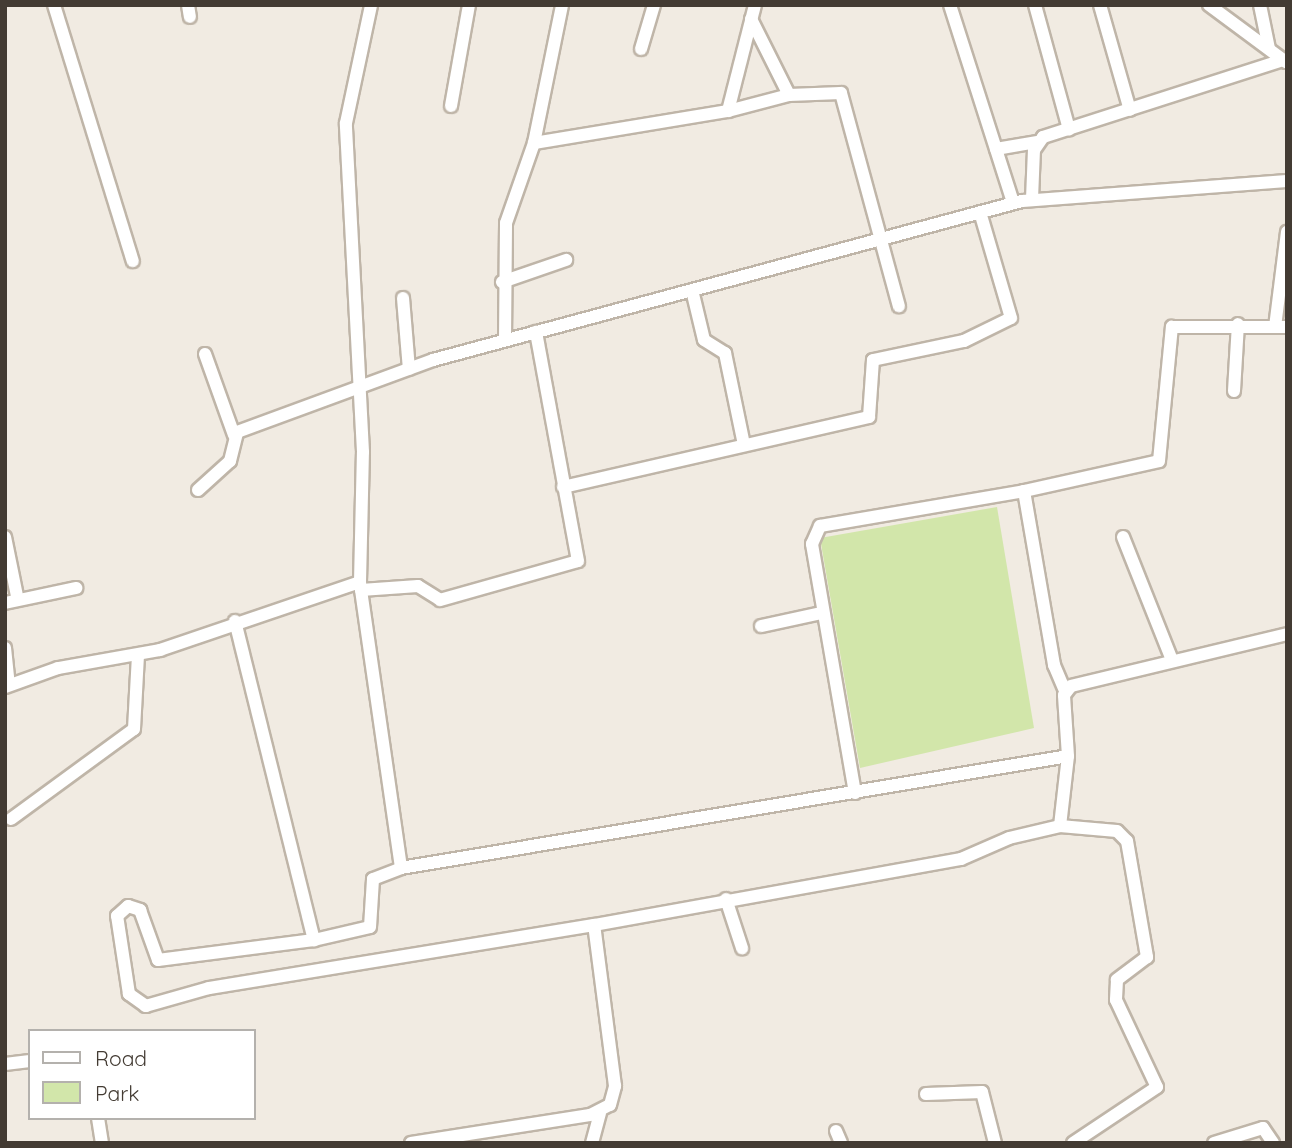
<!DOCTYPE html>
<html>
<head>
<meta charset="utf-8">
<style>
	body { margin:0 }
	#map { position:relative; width:1292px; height:1148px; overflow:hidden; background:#f1ebe2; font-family:Quicksand,sans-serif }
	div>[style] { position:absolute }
	.green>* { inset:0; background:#d2e6aa }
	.roads { filter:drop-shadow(2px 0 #bfb5a8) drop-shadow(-2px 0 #bfb5a8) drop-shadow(0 2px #bfb5a8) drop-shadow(0 -2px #bfb5a8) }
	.street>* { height:12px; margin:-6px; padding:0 6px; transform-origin:6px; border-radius:6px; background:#fff }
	span { translate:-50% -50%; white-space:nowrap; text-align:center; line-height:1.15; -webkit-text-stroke:7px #fff; paint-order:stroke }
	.frame { position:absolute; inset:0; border:7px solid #433b33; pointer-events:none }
	.legend { position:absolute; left:28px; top:1029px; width:228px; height:91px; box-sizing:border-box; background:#fff; border:2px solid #b4b1ad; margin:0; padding:9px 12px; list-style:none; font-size:21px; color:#433b33 }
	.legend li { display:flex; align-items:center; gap:14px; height:35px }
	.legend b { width:35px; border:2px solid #b4b1ad }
</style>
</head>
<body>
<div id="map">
	<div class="green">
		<div style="clip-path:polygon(997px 507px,1034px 728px,860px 768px,820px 538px)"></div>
	</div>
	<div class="roads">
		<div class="street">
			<div style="left:54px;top:5px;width:268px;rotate:72.9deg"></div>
			<div style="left:188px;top:5px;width:12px;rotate:81deg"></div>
			<div style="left:950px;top:5px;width:208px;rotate:72.3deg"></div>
			<div style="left:1035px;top:5px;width:129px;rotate:74.7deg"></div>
			<div style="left:1100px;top:5px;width:109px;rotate:74.1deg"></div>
			<div style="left:1209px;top:5px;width:96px;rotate:36.5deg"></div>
			<div style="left:1260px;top:5px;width:45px;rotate:78.4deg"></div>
			<div style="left:751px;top:19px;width:85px;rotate:63.4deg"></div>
			<div style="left:641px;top:49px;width:46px;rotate:-73.5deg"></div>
			<div style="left:451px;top:106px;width:103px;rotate:-79.9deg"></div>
			<div style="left:728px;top:111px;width:63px;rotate:-14.7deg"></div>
			<div style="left:789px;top:95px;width:52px;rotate:-2.2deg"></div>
			<div style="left:841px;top:93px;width:221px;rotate:74.8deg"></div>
			<div style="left:534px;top:143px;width:197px;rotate:-9.4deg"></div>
			<div style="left:728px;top:111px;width:109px;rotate:-75.7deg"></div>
			<div style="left:996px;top:149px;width:42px;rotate:-9.7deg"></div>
			<div style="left:1032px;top:199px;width:49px;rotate:-87.7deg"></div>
			<div style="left:1034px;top:150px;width:16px;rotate:-55deg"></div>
			<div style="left:1043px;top:137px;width:252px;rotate:-17.8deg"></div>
			<div style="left:502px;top:282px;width:68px;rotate:-19deg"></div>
			<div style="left:692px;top:290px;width:51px;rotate:76.5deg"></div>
			<div style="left:704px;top:340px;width:25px;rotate:32deg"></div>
			<div style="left:725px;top:353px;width:94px;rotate:78.3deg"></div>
			<div style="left:403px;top:298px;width:71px;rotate:85.2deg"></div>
			<div style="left:1275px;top:327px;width:96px;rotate:-82.8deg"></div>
			<div style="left:505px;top:340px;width:117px;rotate:-89.5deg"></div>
			<div style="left:506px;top:223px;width:85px;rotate:-70.7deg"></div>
			<div style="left:534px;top:143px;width:141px;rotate:-78.5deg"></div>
			<div style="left:205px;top:354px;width:86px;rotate:70.3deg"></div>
			<div style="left:1234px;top:391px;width:67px;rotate:-86.6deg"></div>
			<div style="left:563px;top:487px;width:314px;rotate:-12.9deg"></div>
			<div style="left:869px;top:417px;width:57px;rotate:-86deg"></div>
			<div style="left:873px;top:360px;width:93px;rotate:-11.8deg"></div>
			<div style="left:964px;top:341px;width:52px;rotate:-26.1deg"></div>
			<div style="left:1011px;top:318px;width:110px;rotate:-106.3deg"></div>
			<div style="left:198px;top:490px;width:43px;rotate:-42.2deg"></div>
			<div style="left:230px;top:461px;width:30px;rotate:-76deg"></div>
			<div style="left:237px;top:432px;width:209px;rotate:-20.2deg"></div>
			<div style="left:433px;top:360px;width:610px;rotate:-15.11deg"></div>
			<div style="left:1022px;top:201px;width:266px;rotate:-4.3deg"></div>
			<div style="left:1024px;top:491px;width:138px;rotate:-12.5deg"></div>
			<div style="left:1159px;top:461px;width:135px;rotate:-84.5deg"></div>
			<div style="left:1172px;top:327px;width:115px"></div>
			<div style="left:5px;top:537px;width:60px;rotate:78.5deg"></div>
			<div style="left:1123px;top:537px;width:132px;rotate:68.3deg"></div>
			<div style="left:360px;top:583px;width:288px;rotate:81.8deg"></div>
			<div style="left:361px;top:590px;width:57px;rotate:-4deg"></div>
			<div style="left:418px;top:586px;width:26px;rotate:32deg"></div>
			<div style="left:440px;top:600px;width:143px;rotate:-15.8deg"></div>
			<div style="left:578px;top:561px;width:233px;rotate:-100.4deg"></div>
			<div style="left:5px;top:603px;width:73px;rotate:-11.9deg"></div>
			<div style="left:235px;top:621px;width:329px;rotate:76.1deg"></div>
			<div style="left:761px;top:626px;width:61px;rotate:-12.2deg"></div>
			<div style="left:5px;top:648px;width:37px;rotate:84deg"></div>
			<div style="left:5px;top:687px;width:56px;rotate:-19.7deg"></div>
			<div style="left:58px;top:668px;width:104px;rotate:-10deg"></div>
			<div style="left:160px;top:650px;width:211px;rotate:-18.8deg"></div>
			<div style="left:360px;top:582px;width:130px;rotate:-88.7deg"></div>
			<div style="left:363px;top:452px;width:329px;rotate:-93deg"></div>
			<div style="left:346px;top:123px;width:121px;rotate:-78deg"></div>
			<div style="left:855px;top:793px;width:253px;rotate:-99.8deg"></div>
			<div style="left:812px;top:544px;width:20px;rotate:-66deg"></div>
			<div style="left:820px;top:526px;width:207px;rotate:-9.7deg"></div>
			<div style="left:1024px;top:491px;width:177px;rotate:80.2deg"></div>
			<div style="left:1054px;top:665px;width:28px;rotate:67deg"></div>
			<div style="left:11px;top:819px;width:152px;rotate:-36.2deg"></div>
			<div style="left:134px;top:729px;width:73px;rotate:-86.9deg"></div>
			<div style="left:1060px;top:826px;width:57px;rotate:5deg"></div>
			<div style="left:1117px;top:831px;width:14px;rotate:45deg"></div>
			<div style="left:1127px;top:841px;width:118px;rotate:80.2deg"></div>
			<div style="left:1147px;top:957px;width:38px;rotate:143deg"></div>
			<div style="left:1117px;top:980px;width:20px;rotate:93deg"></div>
			<div style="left:1116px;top:1000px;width:96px;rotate:64.8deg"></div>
			<div style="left:1157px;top:1087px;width:101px;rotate:146.3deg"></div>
			<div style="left:726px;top:899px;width:52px;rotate:71.9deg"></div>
			<div style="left:594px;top:925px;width:390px;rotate:170.7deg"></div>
			<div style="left:209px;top:988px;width:66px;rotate:164.1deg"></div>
			<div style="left:146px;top:1006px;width:21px;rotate:-145deg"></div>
			<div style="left:129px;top:994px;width:79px;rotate:-98.7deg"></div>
			<div style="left:117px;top:916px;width:15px;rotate:-42deg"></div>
			<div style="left:128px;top:906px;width:13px;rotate:18deg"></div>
			<div style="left:140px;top:910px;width:53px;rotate:70.2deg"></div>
			<div style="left:158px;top:960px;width:157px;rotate:-7.3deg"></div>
			<div style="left:314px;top:940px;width:57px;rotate:-13.1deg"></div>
			<div style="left:370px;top:927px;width:48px;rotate:-86.4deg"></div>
			<div style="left:373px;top:879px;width:30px;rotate:-21deg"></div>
			<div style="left:401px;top:868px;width:676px;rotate:-9.53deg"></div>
			<div style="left:5px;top:1064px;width:25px;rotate:-7deg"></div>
			<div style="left:926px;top:1094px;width:56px;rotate:-2deg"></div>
			<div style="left:982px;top:1092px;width:53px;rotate:75.7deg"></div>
			<div style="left:98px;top:1118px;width:25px;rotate:81deg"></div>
			<div style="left:836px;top:1131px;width:13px;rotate:67deg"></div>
			<div style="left:411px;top:1143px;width:181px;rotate:-8.9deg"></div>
			<div style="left:590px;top:1115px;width:22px;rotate:-27deg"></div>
			<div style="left:610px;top:1105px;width:20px;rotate:-75deg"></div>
			<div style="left:615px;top:1086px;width:162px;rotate:-97.4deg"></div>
			<div style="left:594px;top:925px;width:373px;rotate:-10.2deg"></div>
			<div style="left:961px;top:859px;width:52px;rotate:-23.6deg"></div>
			<div style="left:1009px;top:838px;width:52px;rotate:-13.2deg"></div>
			<div style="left:1060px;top:826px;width:70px;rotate:-83.5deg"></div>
			<div style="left:1068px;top:756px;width:61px;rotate:-93.8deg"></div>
			<div style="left:1064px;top:695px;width:11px;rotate:-52deg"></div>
			<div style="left:1071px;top:686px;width:222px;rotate:-13.5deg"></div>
			<div style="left:592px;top:1143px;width:31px;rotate:-75deg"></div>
			<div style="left:1214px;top:1143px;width:51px;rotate:-17deg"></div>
			<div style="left:1263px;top:1128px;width:18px;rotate:56deg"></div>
		</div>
	</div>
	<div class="frame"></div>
	<ul class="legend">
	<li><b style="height:9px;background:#fff"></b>Road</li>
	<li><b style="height:19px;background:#d2e6aa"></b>Park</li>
	</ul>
</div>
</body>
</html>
